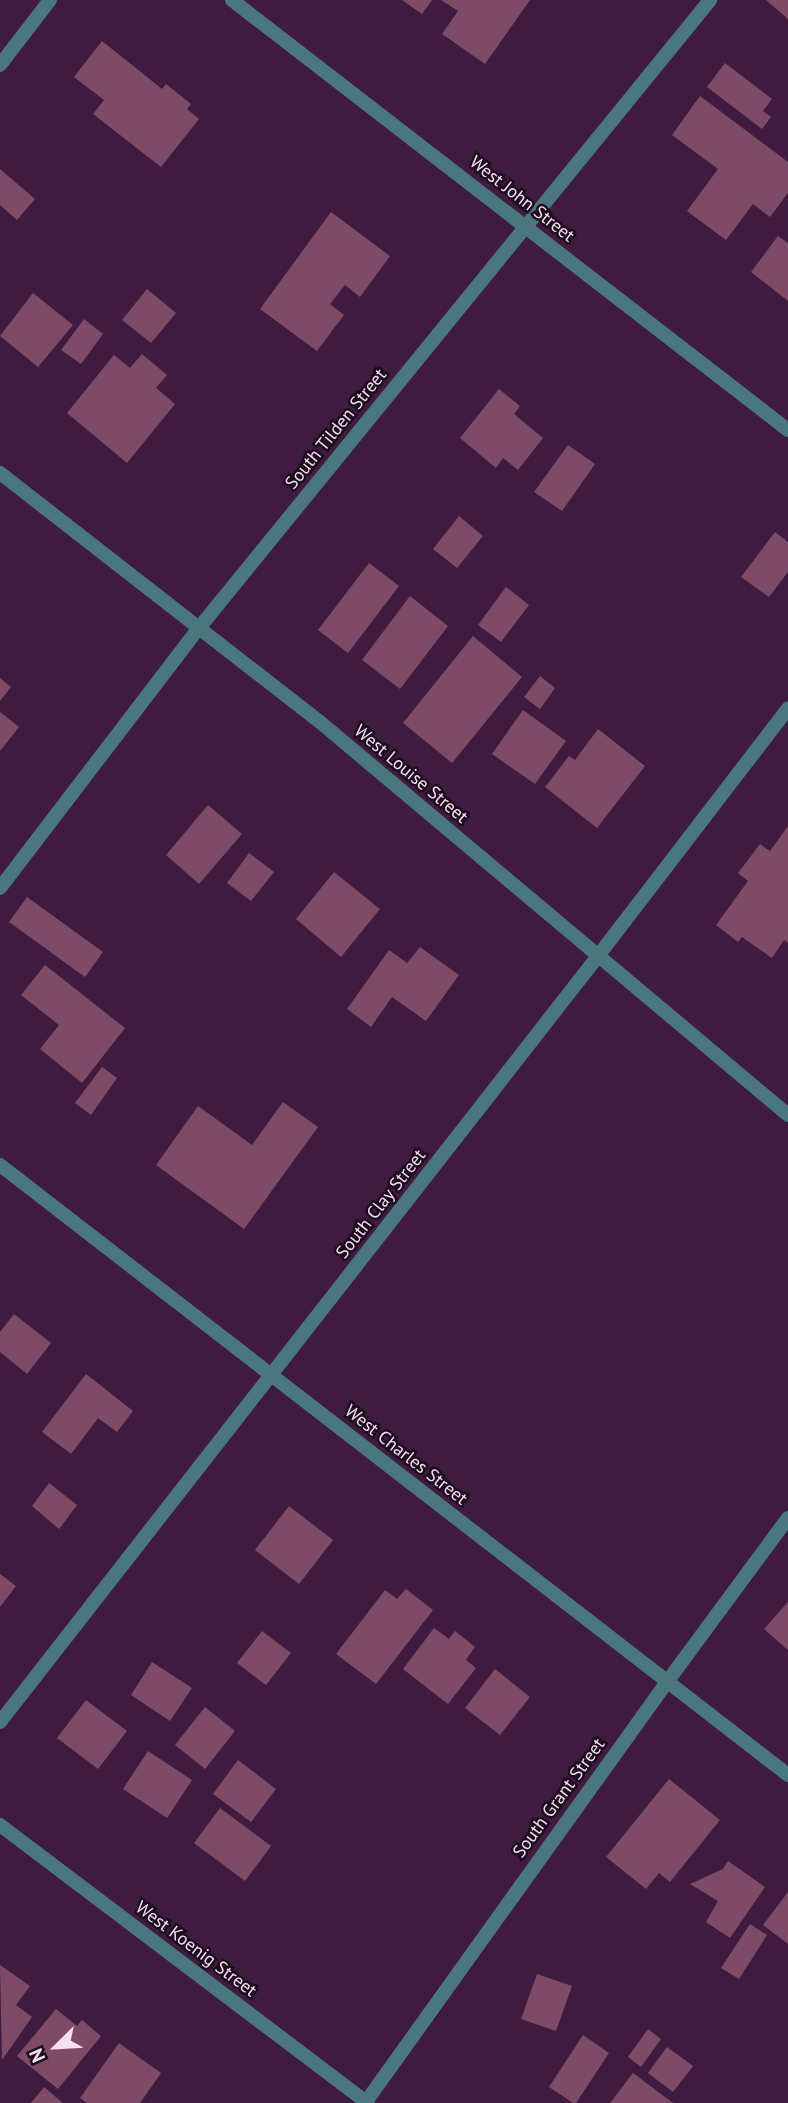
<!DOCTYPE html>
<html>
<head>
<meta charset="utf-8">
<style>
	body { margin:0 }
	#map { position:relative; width:788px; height:2103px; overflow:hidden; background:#401b40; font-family:"PT Sans",sans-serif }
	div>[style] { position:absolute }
	.building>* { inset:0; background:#7e4b66 }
	.minor>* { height:14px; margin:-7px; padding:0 7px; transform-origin:7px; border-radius:7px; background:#4a777d }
	.tertiary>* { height:14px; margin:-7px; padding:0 7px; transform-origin:7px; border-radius:7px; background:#4a777d }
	span { translate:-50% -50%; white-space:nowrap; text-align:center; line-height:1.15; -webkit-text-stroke:5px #1d0d1d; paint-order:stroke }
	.street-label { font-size:18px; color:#f5def4 }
	.north { position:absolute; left:21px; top:2012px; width:70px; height:70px; -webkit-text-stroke:5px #1d0d1d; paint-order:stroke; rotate:246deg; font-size:19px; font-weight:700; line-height:28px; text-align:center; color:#f5def4 }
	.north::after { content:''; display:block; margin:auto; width:24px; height:32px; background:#f5def4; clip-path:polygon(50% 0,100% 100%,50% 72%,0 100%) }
</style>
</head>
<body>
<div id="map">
	<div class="building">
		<div style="clip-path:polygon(402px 0,432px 0,422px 14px)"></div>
		<div style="clip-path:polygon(441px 0,530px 0,485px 64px,442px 34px,458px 11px)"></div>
		<div style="clip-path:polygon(766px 0,788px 0,788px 19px)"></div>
		<div style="clip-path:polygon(102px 41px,162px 89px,166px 84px,191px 104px,187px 109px,199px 119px,161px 167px,93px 114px,104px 100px,74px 77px)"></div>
		<div style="clip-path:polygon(725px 63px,772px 99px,763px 111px,771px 117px,762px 129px,707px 87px)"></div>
		<div style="clip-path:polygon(700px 96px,788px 162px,788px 193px,770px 217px,753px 204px,726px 240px,687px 211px,718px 169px,672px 135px)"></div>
		<div style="clip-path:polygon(0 169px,35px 199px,17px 220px,0 205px)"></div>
		<div style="clip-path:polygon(331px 212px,390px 256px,360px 297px,345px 285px,330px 304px,344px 315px,317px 351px,260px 309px)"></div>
		<div style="clip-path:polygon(778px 236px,788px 243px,788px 301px,751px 272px)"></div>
		<div style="clip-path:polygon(147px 289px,176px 313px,151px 343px,122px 320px)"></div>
		<div style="clip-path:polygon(33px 293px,73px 325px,38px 367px,0 336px)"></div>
		<div style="clip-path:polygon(84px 319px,103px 334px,81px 364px,61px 350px)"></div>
		<div style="clip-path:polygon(142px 354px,167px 375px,156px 388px,175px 404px,127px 463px,67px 413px,114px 355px,130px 368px)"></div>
		<div style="clip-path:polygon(499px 389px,520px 406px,514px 414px,543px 438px,518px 470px,503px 458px,496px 468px,460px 438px)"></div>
		<div style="clip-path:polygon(568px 445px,595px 464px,562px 511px,534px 492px)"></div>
		<div style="clip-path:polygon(459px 516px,483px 536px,457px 568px,433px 549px)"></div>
		<div style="clip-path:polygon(775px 532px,788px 542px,788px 572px,769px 597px,741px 577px)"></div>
		<div style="clip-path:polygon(369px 563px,399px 586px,348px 653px,318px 630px)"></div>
		<div style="clip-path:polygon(506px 587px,529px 605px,501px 642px,478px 625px)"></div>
		<div style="clip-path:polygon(410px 596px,448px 626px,400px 689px,362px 660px)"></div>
		<div style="clip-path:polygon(473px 636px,522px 677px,452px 763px,403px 723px)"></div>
		<div style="clip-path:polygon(540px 676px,555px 688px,540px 709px,524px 697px)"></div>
		<div style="clip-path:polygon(0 678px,11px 687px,0 701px)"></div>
		<div style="clip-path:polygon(523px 710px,566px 741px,535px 784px,492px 754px)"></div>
		<div style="clip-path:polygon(0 712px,19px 727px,0 751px)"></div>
		<div style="clip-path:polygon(598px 729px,645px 766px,597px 828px,545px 787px,569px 756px,575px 760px)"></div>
		<div style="clip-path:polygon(208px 805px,242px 834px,199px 884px,166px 855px)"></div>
		<div style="clip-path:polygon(788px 826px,788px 943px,784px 940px,772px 958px,742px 937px,738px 942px,716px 925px,748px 881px,738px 873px,760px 844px,770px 851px)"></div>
		<div style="clip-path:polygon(249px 853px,274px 872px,251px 901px,227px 883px)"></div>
		<div style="clip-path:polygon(334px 872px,380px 909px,341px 957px,296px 919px)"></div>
		<div style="clip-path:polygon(27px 897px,103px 952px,85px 977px,9px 922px)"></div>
		<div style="clip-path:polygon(420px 947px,459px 975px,426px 1021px,392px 997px,371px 1027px,347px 1009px,389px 950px,407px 963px)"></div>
		<div style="clip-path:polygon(45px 965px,125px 1028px,82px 1083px,40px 1049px,59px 1025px,21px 995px)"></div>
		<div style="clip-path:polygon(102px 1067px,117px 1078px,91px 1115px,75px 1103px)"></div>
		<div style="clip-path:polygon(283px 1102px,318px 1127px,244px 1229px,156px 1165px,198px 1106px,252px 1145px)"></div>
		<div style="clip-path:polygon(14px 1314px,51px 1343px,27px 1374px,0 1352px,0 1332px)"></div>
		<div style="clip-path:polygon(86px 1374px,133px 1411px,117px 1432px,98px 1418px,71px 1454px,42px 1432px)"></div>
		<div style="clip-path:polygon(49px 1483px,77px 1505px,59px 1529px,32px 1506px)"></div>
		<div style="clip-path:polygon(289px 1506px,333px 1540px,299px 1584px,255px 1550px)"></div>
		<div style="clip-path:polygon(0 1574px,16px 1586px,0 1607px)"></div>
		<div style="clip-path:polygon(406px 1589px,433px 1610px,376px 1684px,336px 1654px,385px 1590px,397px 1599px)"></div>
		<div style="clip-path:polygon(788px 1602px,788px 1650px,764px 1629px)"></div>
		<div style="clip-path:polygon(434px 1628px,449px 1639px,455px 1631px,475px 1647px,466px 1660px,476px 1668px,448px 1704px,403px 1669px)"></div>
		<div style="clip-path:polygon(262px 1631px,291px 1653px,266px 1685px,237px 1663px)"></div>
		<div style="clip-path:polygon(152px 1662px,192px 1688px,170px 1721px,131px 1695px)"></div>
		<div style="clip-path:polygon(495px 1669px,530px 1697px,500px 1735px,465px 1708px)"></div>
		<div style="clip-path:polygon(86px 1700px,127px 1731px,98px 1769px,57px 1738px)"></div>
		<div style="clip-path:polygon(205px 1707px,235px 1731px,205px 1769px,175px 1745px)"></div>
		<div style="clip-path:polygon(148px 1751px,192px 1780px,167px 1818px,123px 1789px)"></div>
		<div style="clip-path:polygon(238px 1760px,276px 1789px,251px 1822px,213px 1794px)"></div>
		<div style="clip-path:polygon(669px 1779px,720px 1820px,670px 1882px,659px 1873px,646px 1889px,606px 1857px)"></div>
		<div style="clip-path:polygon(220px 1808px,271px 1846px,245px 1881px,194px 1843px)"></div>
		<div style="clip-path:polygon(728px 1861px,765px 1887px,730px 1938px,706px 1922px,718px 1901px,690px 1884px,723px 1869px)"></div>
		<div style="clip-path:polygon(788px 1892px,788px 1944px,763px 1925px)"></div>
		<div style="clip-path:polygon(750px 1924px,767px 1935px,739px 1979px,721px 1968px)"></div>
		<div style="clip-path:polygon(0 1965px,30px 1986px,16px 2005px,32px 2017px,2px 2060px)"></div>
		<div style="clip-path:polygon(537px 1974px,572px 1986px,556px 2031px,521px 2019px)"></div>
		<div style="clip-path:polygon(56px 2009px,77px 2026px,82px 2020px,101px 2036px,58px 2089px,17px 2056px)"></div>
		<div style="clip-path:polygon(648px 2029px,661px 2039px,641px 2067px,628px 2057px)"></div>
		<div style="clip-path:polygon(583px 2035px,609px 2053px,576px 2103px,573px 2103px,549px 2087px)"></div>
		<div style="clip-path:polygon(119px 2043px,161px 2073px,140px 2103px,87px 2103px,80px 2098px)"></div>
		<div style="clip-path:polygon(667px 2047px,693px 2066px,673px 2092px,648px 2073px)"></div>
		<div style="clip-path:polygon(633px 2073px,673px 2103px,610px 2103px)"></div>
		<div style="clip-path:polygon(44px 2087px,63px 2103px,31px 2103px)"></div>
	</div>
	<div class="minor">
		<div style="left:232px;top:0;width:703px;rotate:37.72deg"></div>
		<div style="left:0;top:65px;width:82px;rotate:-52.4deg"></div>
		<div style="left:0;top:473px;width:405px;rotate:37.9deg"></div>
		<div style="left:320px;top:722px;width:611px;rotate:40.02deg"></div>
		<div style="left:0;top:888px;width:327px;rotate:-52.6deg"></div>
		<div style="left:199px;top:628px;width:810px;rotate:-50.86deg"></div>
		<div style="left:0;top:1165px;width:997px;rotate:37.74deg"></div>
		<div style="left:0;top:1722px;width:972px;rotate:-52.02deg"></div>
		<div style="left:598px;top:956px;width:312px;rotate:-52.5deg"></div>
		<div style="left:365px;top:2103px;width:518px;rotate:-54.35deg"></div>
		<div style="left:667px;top:1682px;width:204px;rotate:-53.6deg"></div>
	</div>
	<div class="tertiary">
		<div style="left:0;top:1825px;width:461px;rotate:37.1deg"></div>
	</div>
	<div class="street-label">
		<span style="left:522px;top:199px;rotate:38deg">West John Street</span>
		<span style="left:336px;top:429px;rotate:-51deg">South Tilden Street</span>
		<span style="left:411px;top:774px;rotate:40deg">West Louise Street</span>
		<span style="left:381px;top:1204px;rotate:-52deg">South Clay Street</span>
		<span style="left:406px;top:1455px;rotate:38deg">West Charles Street</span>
		<span style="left:559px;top:1798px;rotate:-54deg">South Grant Street</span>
		<span style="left:196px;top:1949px;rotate:37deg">West Koenig Street</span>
	</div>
	<div class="north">N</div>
</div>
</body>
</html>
